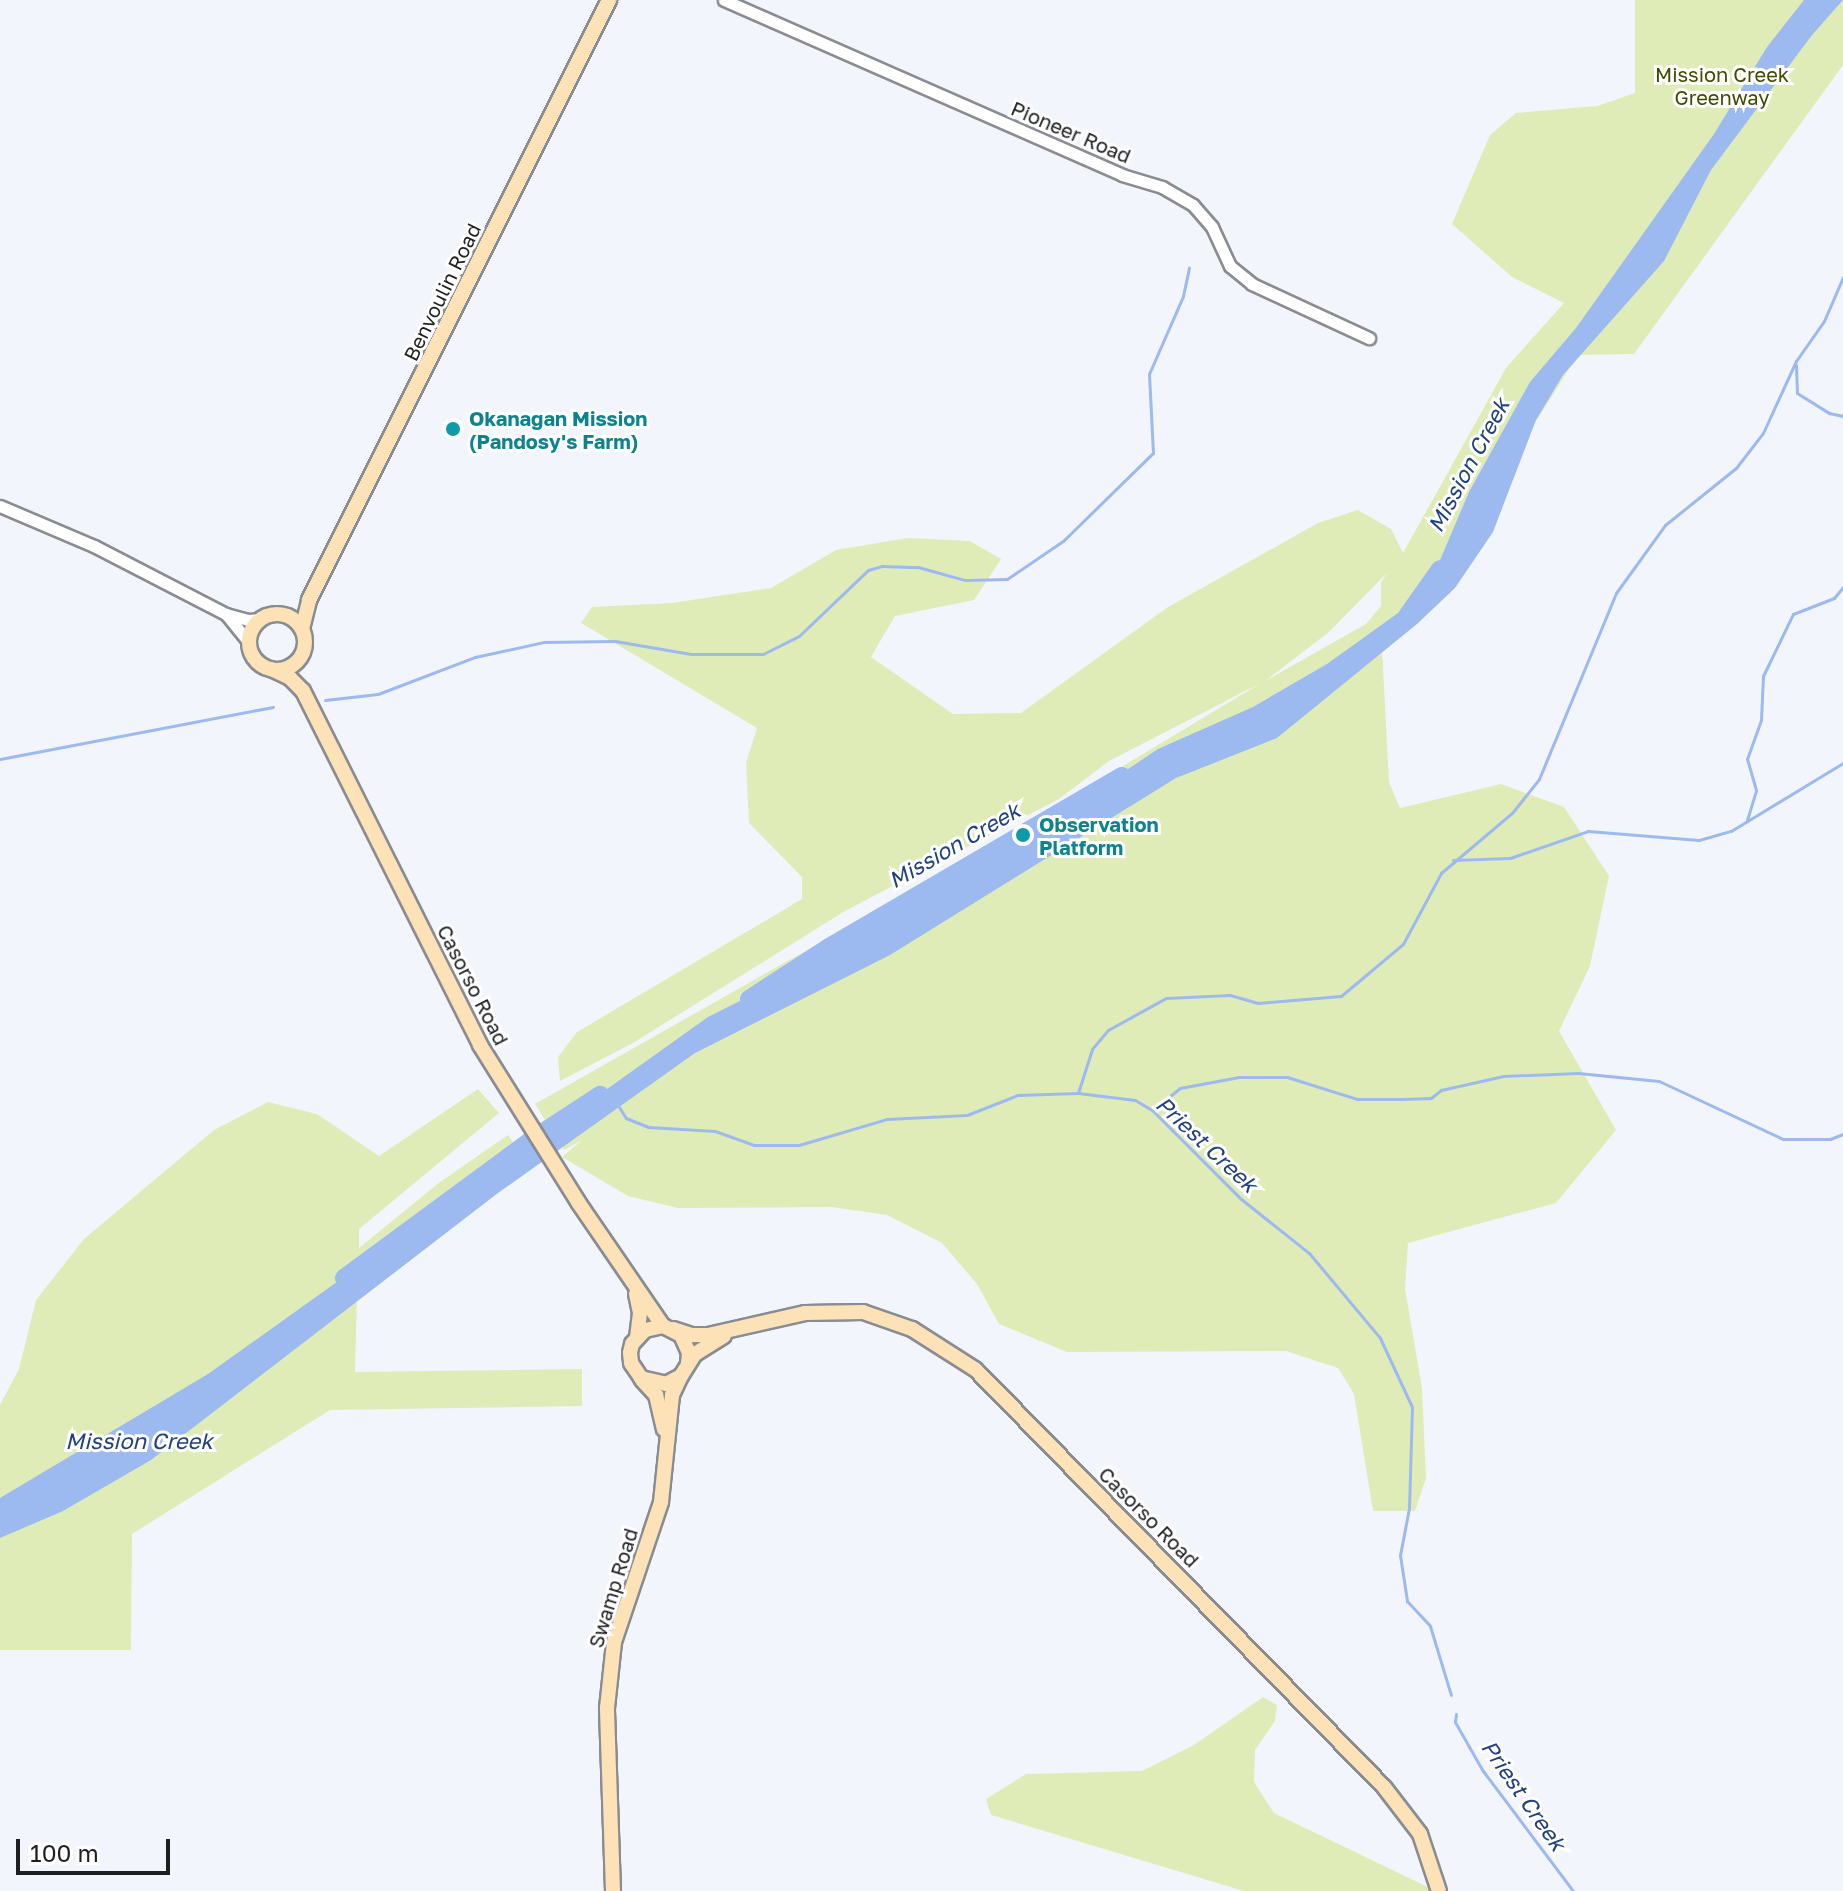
<!DOCTYPE html>
<html>
<head>
<meta charset="utf-8">
<style>
	body { margin:0 }
	#map { position:relative; width:1843px; height:1891px; overflow:hidden; background:#f3f5fc; font-family:"Golos Text",sans-serif }
	div>[style] { position:absolute }
	.green>* { inset:0; background:#dfecb7 }
	.water>* { inset:0; background:#9cb9f0 }
	.stream>* { height:3px; margin:-1.5px; padding:0 1.5px; transform-origin:1.5px; border-radius:1.5px; background:#9cb9f0 }
	.river>* { height:18px; margin:-9px; padding:0 9px; transform-origin:9px; border-radius:9px; background:#9cb9f0 }
	.roads { filter:drop-shadow(2px 0 #898c92) drop-shadow(-2px 0 #898c92) drop-shadow(0 2px #898c92) drop-shadow(0 -2px #898c92) }
	.minor>* { height:11px; margin:-5.5px; padding:0 5.5px; transform-origin:5.5px; border-radius:5.5px; background:#fff }
	.major>* { height:14px; margin:-7px; padding:0 7px; transform-origin:7px; border-radius:7px; background:#fce2b6 }
	.major>.ring { margin:-7px; padding:0; box-sizing:content-box; background:none; border:14px solid #fce2b6; border-radius:50% }
	.dots>* { width:22px; height:22px; translate:-50% -50%; box-sizing:border-box; border:4px solid #fff; border-radius:50% }
	span { translate:-50% -50%; white-space:nowrap; text-align:center; line-height:1.15; -webkit-text-stroke:6px #fff; paint-order:stroke }
	.park-label { font-size:20px; color:#414b00 }
	.street-label { font-size:20px; color:#1e1f21 }
	.culture-label { font-size:20px; color:#0d838f; font-weight:700 }
	.left { translate:0 -50%; text-align:left }
	.water-label { font-size:22px; color:#204080; font-style:italic }
	.scale { position:absolute; left:16px; top:1839px; width:154px; height:36px; box-sizing:border-box; border:4px solid #1e1f21; border-top:0; padding-left:10px; font-size:24px; line-height:28px; white-space:nowrap; color:#1e1f21; -webkit-text-stroke:6px #fff; paint-order:stroke }
</style>
</head>
<body>
<div id="map">
	<div class="green">
		<div style="clip-path:polygon(evenodd,1635px 0,1843px 0,1843px 65px,1634px 354px,1578px 355px,1398px 639px,1382px 648px,1389px 782px,1400px 808px,1501px 784px,1564px 807px,1609px 876px,1590px 966px,1559px 1031px,1616px 1130px,1556px 1203px,1408px 1243px,1405px 1289px,1422px 1388px,1426px 1478px,1415px 1511px,1373px 1511px,1354px 1394px,1338px 1368px,1286px 1351px,1067px 1352px,999px 1324px,977px 1284px,942px 1243px,887px 1215px,832px 1207px,678px 1208px,628px 1196px,562px 1157px,581px 1141px,564px 1150px,535px 1104px,789px 960px,1012px 841px,1118px 769px,1261px 683px,1109px 761px,1059px 799px,845px 911px,633px 1043px,560px 1081px,558px 1057px,577px 1032px,802px 899px,802px 877px,749px 823px,746px 763px,757px 728px,581px 623px,592px 607px,672px 603px,771px 588px,836px 550px,908px 538px,970px 541px,1001px 559px,974px 600px,895px 616px,871px 657px,953px 714px,1021px 713px,1168px 607px,1318px 523px,1358px 510px,1391px 529px,1403px 553px,1506px 368px,1564px 303px,1512px 277px,1452px 224px,1490px 135px,1516px 113px,1597px 106px,1635px 93px,1635px 0,1387px 573px,1381px 582px,1381px 606px,1366px 624px,1265px 681px,1329px 632px,1387px 573px)"></div>
		<div style="clip-path:polygon(478px 1089px,499px 1113px,359px 1229px,359px 1248px,440px 1182px,508px 1135px,527px 1163px,357px 1296px,355px 1372px,582px 1369px,582px 1406px,330px 1410px,132px 1534px,131px 1650px,0 1650px,0 1405px,19px 1369px,36px 1300px,84px 1239px,214px 1130px,268px 1102px,317px 1114px,379px 1156px)"></div>
		<div style="clip-path:polygon(1263px 1697px,1277px 1705px,1275px 1721px,1255px 1750px,1254px 1782px,1274px 1813px,1436px 1891px,1244px 1891px,991px 1815px,986px 1799px,1026px 1774px,1142px 1771px,1194px 1745px)"></div>
	</div>
	<div class="water">
		<div style="clip-path:polygon(1804px 0,1843px 0,1812px 35px,1711px 170px,1664px 261px,1563px 375px,1536px 420px,1493px 532px,1455px 588px,1417px 624px,1277px 738px,1176px 778px,890px 955px,695px 1053px,498px 1193px,151px 1460px,63px 1511px,0 1538px,0 1498px,208px 1374px,708px 1017px,821px 960px,906px 903px,1003px 853px,1158px 749px,1253px 707px,1327px 664px,1426px 593px,1469px 492px,1530px 382px,1576px 328px,1714px 134px,1767px 47px)"></div>
	</div>
	<div class="stream">
		<div style="left:1796px;top:365px;width:28px;rotate:88deg"></div>
		<div style="left:1797px;top:393px;width:38px;rotate:32deg"></div>
		<div style="left:1829px;top:413px;width:14px;rotate:12deg"></div>
		<div style="left:325px;top:700px;width:53px;rotate:-6.5deg"></div>
		<div style="left:378px;top:694px;width:104px;rotate:-20.9deg"></div>
		<div style="left:475px;top:657px;width:71px;rotate:-12.3deg"></div>
		<div style="left:544px;top:642px;width:71px;rotate:-0.8deg"></div>
		<div style="left:615px;top:641px;width:77px;rotate:9.7deg"></div>
		<div style="left:691px;top:654px;width:72px"></div>
		<div style="left:763px;top:654px;width:40px;rotate:-26.6deg"></div>
		<div style="left:799px;top:636px;width:95px;rotate:-43.7deg"></div>
		<div style="left:868px;top:570px;width:15px;rotate:-16deg"></div>
		<div style="left:882px;top:566px;width:36px;rotate:2deg"></div>
		<div style="left:918px;top:567px;width:49px;rotate:15.5deg"></div>
		<div style="left:965px;top:580px;width:42px;rotate:-1.4deg"></div>
		<div style="left:1007px;top:579px;width:68px;rotate:-34.2deg"></div>
		<div style="left:1063px;top:541px;width:126px;rotate:-44.4deg"></div>
		<div style="left:1153px;top:453px;width:79px;rotate:-92.9deg"></div>
		<div style="left:1149px;top:374px;width:85px;rotate:-66.4deg"></div>
		<div style="left:1183px;top:296px;width:29px;rotate:-78deg"></div>
		<div style="left:0;top:759px;width:278px;rotate:-10.8deg"></div>
		<div style="left:1747px;top:820px;width:31px;rotate:-73deg"></div>
		<div style="left:1756px;top:790px;width:32px;rotate:-106deg"></div>
		<div style="left:1747px;top:759px;width:41px;rotate:-70.3deg"></div>
		<div style="left:1761px;top:720px;width:44px;rotate:-87.4deg"></div>
		<div style="left:1763px;top:676px;width:69px;rotate:-64.2deg"></div>
		<div style="left:1793px;top:614px;width:44px;rotate:-21.3deg"></div>
		<div style="left:1834px;top:598px;width:14px;rotate:-51deg"></div>
		<div style="left:1453px;top:860px;width:57px;rotate:-2deg"></div>
		<div style="left:1510px;top:858px;width:83px;rotate:-19.1deg"></div>
		<div style="left:1588px;top:831px;width:111px;rotate:4.6deg"></div>
		<div style="left:1699px;top:840px;width:33px;rotate:-16deg"></div>
		<div style="left:1731px;top:831px;width:131px;rotate:-31.3deg"></div>
		<div style="left:1078px;top:1093px;width:46px;rotate:-72.3deg"></div>
		<div style="left:1092px;top:1049px;width:25px;rotate:-50deg"></div>
		<div style="left:1108px;top:1030px;width:66px;rotate:-28.9deg"></div>
		<div style="left:1166px;top:998px;width:64px;rotate:-2.7deg"></div>
		<div style="left:1230px;top:995px;width:29px;rotate:16deg"></div>
		<div style="left:1258px;top:1003px;width:83px;rotate:-4.8deg"></div>
		<div style="left:1341px;top:996px;width:81px;rotate:-40deg"></div>
		<div style="left:1403px;top:944px;width:81px;rotate:-61.8deg"></div>
		<div style="left:1441px;top:873px;width:93px;rotate:-40.2deg"></div>
		<div style="left:1512px;top:813px;width:43px;rotate:-51.5deg"></div>
		<div style="left:1539px;top:779px;width:201px;rotate:-67.5deg"></div>
		<div style="left:1616px;top:593px;width:84px;rotate:-54.2deg"></div>
		<div style="left:1665px;top:525px;width:91px;rotate:-38.8deg"></div>
		<div style="left:1736px;top:468px;width:44px;rotate:-52.4deg"></div>
		<div style="left:1763px;top:433px;width:79px;rotate:-65.4deg"></div>
		<div style="left:1796px;top:361px;width:49px;rotate:-55deg"></div>
		<div style="left:1824px;top:321px;width:48px;rotate:-66.6deg"></div>
		<div style="left:619px;top:1107px;width:13px;rotate:58deg"></div>
		<div style="left:626px;top:1118px;width:24px;rotate:22deg"></div>
		<div style="left:648px;top:1127px;width:67px;rotate:3.4deg"></div>
		<div style="left:715px;top:1131px;width:41px;rotate:19.7deg"></div>
		<div style="left:754px;top:1145px;width:45px"></div>
		<div style="left:799px;top:1145px;width:92px;rotate:-16.5deg"></div>
		<div style="left:887px;top:1119px;width:80px;rotate:-2.9deg"></div>
		<div style="left:967px;top:1115px;width:55px;rotate:-21.4deg"></div>
		<div style="left:1018px;top:1095px;width:60px;rotate:-1.9deg"></div>
		<div style="left:1078px;top:1093px;width:57px;rotate:7deg"></div>
		<div style="left:1135px;top:1100px;width:21px;rotate:31deg"></div>
		<div style="left:1153px;top:1111px;width:124px;rotate:45deg"></div>
		<div style="left:1241px;top:1199px;width:87px;rotate:38.5deg"></div>
		<div style="left:1309px;top:1253px;width:111px;rotate:50.1deg"></div>
		<div style="left:1380px;top:1338px;width:76px;rotate:65.1deg"></div>
		<div style="left:1412px;top:1407px;width:101px;rotate:91.7deg"></div>
		<div style="left:1409px;top:1508px;width:48px;rotate:100.8deg"></div>
		<div style="left:1400px;top:1555px;width:47px;rotate:81.3deg"></div>
		<div style="left:1407px;top:1601px;width:34px;rotate:47deg"></div>
		<div style="left:1430px;top:1626px;width:72px;rotate:73.1deg"></div>
		<div style="left:1154px;top:1109px;width:33px;rotate:-39deg"></div>
		<div style="left:1180px;top:1088px;width:60px;rotate:-10.6deg"></div>
		<div style="left:1239px;top:1077px;width:48px"></div>
		<div style="left:1287px;top:1077px;width:73px;rotate:17.4deg"></div>
		<div style="left:1357px;top:1099px;width:45px"></div>
		<div style="left:1402px;top:1099px;width:29px;rotate:-2deg"></div>
		<div style="left:1431px;top:1098px;width:13px;rotate:-39deg"></div>
		<div style="left:1441px;top:1090px;width:64px;rotate:-12.7deg"></div>
		<div style="left:1503px;top:1076px;width:75px;rotate:-2.3deg"></div>
		<div style="left:1578px;top:1073px;width:81px;rotate:5.6deg"></div>
		<div style="left:1659px;top:1081px;width:137px;rotate:25.1deg"></div>
		<div style="left:1783px;top:1139px;width:47px"></div>
		<div style="left:1830px;top:1139px;width:14px;rotate:-21deg"></div>
		<div style="left:1456px;top:1714px;width:8px;rotate:97deg"></div>
		<div style="left:1455px;top:1722px;width:56px;rotate:60.3deg"></div>
		<div style="left:1483px;top:1771px;width:150px;rotate:53.1deg"></div>
	</div>
	<div class="river">
		<div style="left:1407px;top:616px;width:57px;rotate:-54.9deg"></div>
		<div style="left:749px;top:999px;width:95px;rotate:-33deg"></div>
		<div style="left:829px;top:947px;width:339px;rotate:-30.3deg"></div>
		<div style="left:344px;top:1278px;width:236px;rotate:-36.4deg"></div>
		<div style="left:534px;top:1138px;width:79px;rotate:-33.1deg"></div>
	</div>
	<div class="roads">
		<div class="minor">
			<div style="left:724px;top:0;width:435px;rotate:23.7deg"></div>
			<div style="left:1122px;top:175px;width:42px;rotate:16.7deg"></div>
			<div style="left:1162px;top:187px;width:36px;rotate:30deg"></div>
			<div style="left:1193px;top:205px;width:29px;rotate:49deg"></div>
			<div style="left:1212px;top:227px;width:43px;rotate:65.2deg"></div>
			<div style="left:1230px;top:266px;width:28px;rotate:39deg"></div>
			<div style="left:1252px;top:284px;width:129px;rotate:24.8deg"></div>
			<div style="left:0;top:506px;width:102px;rotate:23.1deg"></div>
			<div style="left:94px;top:546px;width:148px;rotate:27.3deg"></div>
			<div style="left:226px;top:614px;width:23px;rotate:15deg"></div>
			<div style="left:248px;top:620px;width:13px;rotate:-4deg"></div>
			<div style="left:226px;top:614px;width:36px;rotate:51deg"></div>
		</div>
		<div class="major">
			<div class="ring" style="left:249px;top:614px;width:42px;height:42px"></div>
			<div style="left:302px;top:629px;width:30px;rotate:-76deg"></div>
			<div style="left:309px;top:600px;width:671px;rotate:-63.43deg"></div>
			<div style="left:271px;top:669px;width:21px;rotate:25deg"></div>
			<div style="left:290px;top:678px;width:18px;rotate:45deg"></div>
			<div style="left:303px;top:691px;width:396px;rotate:63.4deg"></div>
			<div style="left:480px;top:1045px;width:185px;rotate:58deg"></div>
			<div style="left:578px;top:1202px;width:150px;rotate:55.6deg"></div>
			<div style="left:636px;top:1294px;width:19px;rotate:78deg"></div>
			<div style="left:640px;top:1313px;width:23px;rotate:97deg"></div>
			<div style="left:673px;top:1329px;width:20px;rotate:18deg"></div>
			<div style="left:692px;top:1335px;width:16px"></div>
			<div style="left:708px;top:1335px;width:99px;rotate:-12.8deg"></div>
			<div style="left:805px;top:1313px;width:58px;rotate:-1deg"></div>
			<div style="left:863px;top:1312px;width:52px;rotate:19.1deg"></div>
			<div style="left:912px;top:1329px;width:76px;rotate:32.6deg"></div>
			<div style="left:976px;top:1370px;width:583px;rotate:45.63deg"></div>
			<div style="left:1384px;top:1787px;width:59px;rotate:52.5deg"></div>
			<div style="left:1420px;top:1834px;width:60px;rotate:71.6deg"></div>
			<div style="left:688px;top:1363px;width:10px;rotate:-84deg"></div>
			<div style="left:689px;top:1353px;width:20px;rotate:-114deg"></div>
			<div style="left:681px;top:1335px;width:20px;rotate:-153deg"></div>
			<div style="left:663px;top:1326px;width:18px;rotate:167deg"></div>
			<div style="left:645px;top:1330px;width:19px;rotate:133deg"></div>
			<div style="left:632px;top:1344px;width:9px;rotate:103deg"></div>
			<div style="left:630px;top:1353px;width:10px;rotate:84deg"></div>
			<div style="left:631px;top:1363px;width:18px;rotate:56deg"></div>
			<div style="left:641px;top:1378px;width:26px;rotate:13deg"></div>
			<div style="left:666px;top:1384px;width:17px;rotate:-28deg"></div>
			<div style="left:681px;top:1376px;width:26px;rotate:-58deg"></div>
			<div style="left:695px;top:1354px;width:34px;rotate:-32deg"></div>
			<div style="left:642px;top:1380px;width:21px;rotate:47deg"></div>
			<div style="left:656px;top:1395px;width:35px;rotate:77deg"></div>
			<div style="left:613px;top:1891px;width:183px;rotate:-91.9deg"></div>
			<div style="left:607px;top:1708px;width:66px;rotate:-83.9deg"></div>
			<div style="left:614px;top:1642px;width:148px;rotate:-71.4deg"></div>
			<div style="left:661px;top:1502px;width:108px;rotate:-84.1deg"></div>
			<div style="left:672px;top:1395px;width:21px;rotate:-65deg"></div>
		</div>
	</div>
	<div class="dots">
		<div style="left:453px;top:429px;background:#0f9aa8"></div>
		<div style="left:1023px;top:835px;background:#0f9aa8"></div>
	</div>
	<div class="park-label">
		<span style="left:1722px;top:86px">Mission Creek<br>Greenway</span>
	</div>
	<div class="street-label">
		<span style="left:1071px;top:132px;rotate:23deg">Pioneer Road</span>
		<span style="left:442px;top:292px;rotate:-64deg">Benvoulin Road</span>
		<span style="left:473px;top:985px;rotate:63deg">Casorso Road</span>
		<span style="left:1149px;top:1517px;rotate:45deg">Casorso Road</span>
		<span style="left:613px;top:1588px;rotate:-73deg">Swamp Road</span>
	</div>
	<div class="culture-label">
		<span class="left" style="left:469px;top:430px">Okanagan Mission<br>(Pandosy's Farm)</span>
		<span class="left" style="left:1039px;top:836px">Observation<br>Platform</span>
	</div>
	<div class="water-label">
		<span style="left:1468px;top:465px;rotate:-62deg">Mission Creek</span>
		<span style="left:954px;top:845px;rotate:-30deg">Mission Creek</span>
		<span style="left:1207px;top:1144px;rotate:43deg">Priest Creek</span>
		<span style="left:139px;top:1441px">Mission Creek</span>
		<span style="left:1524px;top:1795px;rotate:55deg">Priest Creek</span>
	</div>
	<div class="scale">100 m</div>
</div>
</body>
</html>
